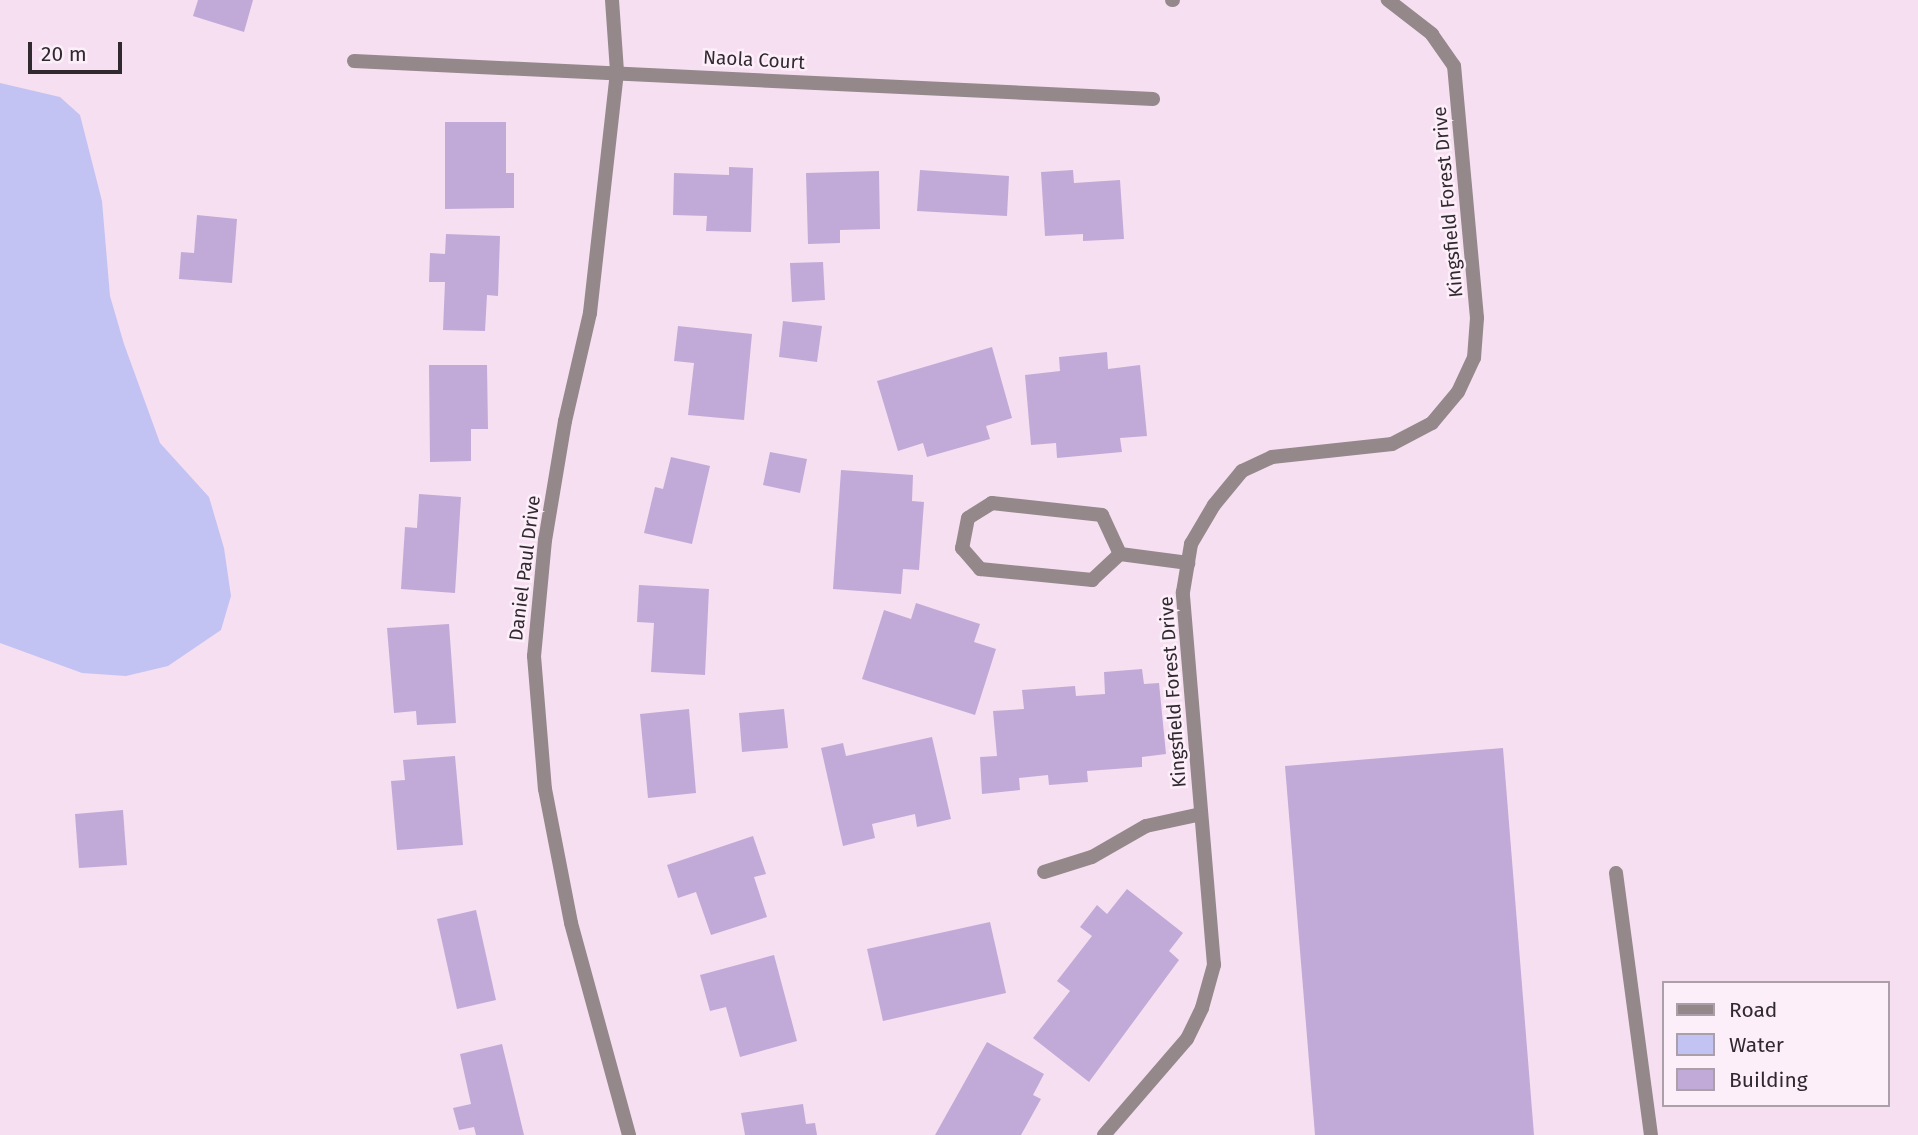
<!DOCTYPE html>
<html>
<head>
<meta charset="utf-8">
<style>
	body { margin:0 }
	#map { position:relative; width:1918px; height:1135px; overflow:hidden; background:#f6dff1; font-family:"Fira Sans",sans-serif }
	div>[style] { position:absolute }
	.water>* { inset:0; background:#c2c3f3 }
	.building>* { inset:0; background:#c1aad7 }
	.service>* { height:14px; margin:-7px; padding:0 7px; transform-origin:7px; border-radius:7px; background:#94888b }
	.minor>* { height:14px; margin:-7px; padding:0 7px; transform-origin:7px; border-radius:7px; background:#94888b }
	span { translate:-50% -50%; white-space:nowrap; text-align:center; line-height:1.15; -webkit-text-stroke:5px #fdeffa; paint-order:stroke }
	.street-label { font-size:19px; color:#312930 }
	.legend { position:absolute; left:1662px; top:981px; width:228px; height:126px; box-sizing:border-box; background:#fdeffa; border:2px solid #aba0a9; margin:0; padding:9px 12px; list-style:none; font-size:21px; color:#312930 }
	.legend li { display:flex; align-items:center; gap:14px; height:35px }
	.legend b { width:35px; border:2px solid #aba0a9 }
	.scale { position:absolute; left:28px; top:42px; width:94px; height:32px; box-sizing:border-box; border:4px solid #312930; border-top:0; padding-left:9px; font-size:21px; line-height:24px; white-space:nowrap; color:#312930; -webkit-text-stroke:5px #fdeffa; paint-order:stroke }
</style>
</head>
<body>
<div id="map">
	<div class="water">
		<div style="clip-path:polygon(0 83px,60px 97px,80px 115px,102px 201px,110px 296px,124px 344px,160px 443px,209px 497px,224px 548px,231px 596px,221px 630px,168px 666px,126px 676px,82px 673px,0 643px)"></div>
	</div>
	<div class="building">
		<div style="clip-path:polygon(198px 0,253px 0,244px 32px,193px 16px)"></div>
		<div style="clip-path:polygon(445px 122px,506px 122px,506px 173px,514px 173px,514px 208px,445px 209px)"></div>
		<div style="clip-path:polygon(729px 167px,753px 168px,751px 232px,706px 231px,707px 216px,673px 215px,674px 173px,729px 175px)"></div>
		<div style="clip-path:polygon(920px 170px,1009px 176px,1007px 216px,917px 211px)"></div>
		<div style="clip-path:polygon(1073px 170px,1074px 183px,1120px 180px,1124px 239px,1083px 241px,1083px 234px,1045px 236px,1041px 172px)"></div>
		<div style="clip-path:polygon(879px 171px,880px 229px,840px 230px,840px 243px,808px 244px,806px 173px)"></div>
		<div style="clip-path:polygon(197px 215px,237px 219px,232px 283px,179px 279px,181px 252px,194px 253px)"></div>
		<div style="clip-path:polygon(446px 234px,500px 236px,498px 296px,487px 295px,485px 331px,443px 330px,445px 282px,429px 282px,430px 253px,445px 254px)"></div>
		<div style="clip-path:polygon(823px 262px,825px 300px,792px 302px,790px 263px)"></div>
		<div style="clip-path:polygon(783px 321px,822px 326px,817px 362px,779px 357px)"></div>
		<div style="clip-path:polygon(678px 326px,752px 334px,744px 420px,688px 415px,694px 363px,674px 361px)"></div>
		<div style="clip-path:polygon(992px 347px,1012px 418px,986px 426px,990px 439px,927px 457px,923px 443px,898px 451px,877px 381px)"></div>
		<div style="clip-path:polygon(1107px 352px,1108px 369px,1140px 365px,1147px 436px,1120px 438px,1122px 452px,1057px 458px,1056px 443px,1031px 445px,1025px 375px,1060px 371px,1059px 357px)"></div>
		<div style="clip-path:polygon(429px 365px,487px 365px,488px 429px,471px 429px,471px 461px,430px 462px)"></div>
		<div style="clip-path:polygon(770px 452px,807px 459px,800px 493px,763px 485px)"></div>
		<div style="clip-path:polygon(671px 457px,710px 466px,692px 544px,644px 533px,655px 487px,663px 489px)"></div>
		<div style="clip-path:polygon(841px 470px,913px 475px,912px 501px,924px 502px,919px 570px,903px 569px,901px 594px,833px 589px)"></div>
		<div style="clip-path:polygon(419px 494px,461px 497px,455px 593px,401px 589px,405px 527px,417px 528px)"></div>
		<div style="clip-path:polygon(639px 585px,709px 589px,705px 675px,651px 672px,654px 623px,637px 622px)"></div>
		<div style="clip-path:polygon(916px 603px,980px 624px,974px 642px,996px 649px,975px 715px,862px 679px,884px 610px,911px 619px)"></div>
		<div style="clip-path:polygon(449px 624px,456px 723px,417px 725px,416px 711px,394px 713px,387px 628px)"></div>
		<div style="clip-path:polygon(1142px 669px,1144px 684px,1159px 683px,1166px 754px,1142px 757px,1142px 767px,1087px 771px,1088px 782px,1049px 785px,1048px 775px,1019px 778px,1020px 790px,982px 794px,980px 757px,997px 756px,993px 711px,1024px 709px,1022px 690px,1075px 686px,1076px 696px,1105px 694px,1104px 672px)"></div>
		<div style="clip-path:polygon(689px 709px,696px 793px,648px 798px,640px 714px)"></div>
		<div style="clip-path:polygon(784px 709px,788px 748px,742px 752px,739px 713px)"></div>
		<div style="clip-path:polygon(932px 737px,951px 819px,917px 827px,915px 814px,872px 824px,875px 838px,843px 846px,821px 748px,843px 743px,846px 756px)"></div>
		<div style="clip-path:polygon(1503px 748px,1534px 1135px,1315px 1135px,1285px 766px)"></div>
		<div style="clip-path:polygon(455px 756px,463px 845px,397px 850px,391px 781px,405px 780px,403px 760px)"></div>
		<div style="clip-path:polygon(123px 810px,127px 865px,79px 868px,75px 814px)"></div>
		<div style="clip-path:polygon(753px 836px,766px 874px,754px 877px,767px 917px,711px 935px,696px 892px,678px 898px,667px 865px)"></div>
		<div style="clip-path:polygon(1127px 889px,1183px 933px,1169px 951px,1179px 960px,1089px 1082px,1033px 1038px,1070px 991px,1057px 981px,1092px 936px,1080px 927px,1097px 905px,1107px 914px)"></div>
		<div style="clip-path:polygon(476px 910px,496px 1000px,457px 1009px,437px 919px)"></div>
		<div style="clip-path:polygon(990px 922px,1006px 993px,883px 1021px,867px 949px)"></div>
		<div style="clip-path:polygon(774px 955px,797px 1041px,740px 1057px,726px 1007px,710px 1011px,700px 975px)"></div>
		<div style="clip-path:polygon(987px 1042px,1044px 1074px,1033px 1095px,1041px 1099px,1021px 1135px,935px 1135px)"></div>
		<div style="clip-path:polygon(502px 1044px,524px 1135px,476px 1135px,474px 1127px,459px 1130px,453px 1108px,471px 1104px,460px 1054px)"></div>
		<div style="clip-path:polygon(803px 1104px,806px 1124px,815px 1123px,817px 1135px,745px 1135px,741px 1113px)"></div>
	</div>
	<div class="service">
		<div style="left:1616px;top:873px;width:264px;rotate:82.4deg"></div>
	</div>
	<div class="minor">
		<div style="left:612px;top:0;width:72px;rotate:86deg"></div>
		<div style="left:617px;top:72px;width:243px;rotate:96.4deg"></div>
		<div style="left:590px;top:313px;width:111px;rotate:103deg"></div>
		<div style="left:565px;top:421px;width:121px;rotate:99.5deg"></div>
		<div style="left:545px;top:540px;width:117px;rotate:95.4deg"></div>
		<div style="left:534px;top:656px;width:133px;rotate:85.3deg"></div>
		<div style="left:545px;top:789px;width:136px;rotate:79deg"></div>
		<div style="left:571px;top:923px;width:220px;rotate:74.7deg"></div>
		<div style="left:1172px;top:0;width:1px"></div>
		<div style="left:354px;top:61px;width:800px;rotate:2.72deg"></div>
		<div style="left:1120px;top:554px;width:43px;rotate:-114.8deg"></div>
		<div style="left:1102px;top:515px;width:111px;rotate:-173.8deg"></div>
		<div style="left:992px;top:503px;width:28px;rotate:148deg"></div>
		<div style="left:968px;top:518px;width:31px;rotate:101deg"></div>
		<div style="left:962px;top:548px;width:28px;rotate:49deg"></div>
		<div style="left:980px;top:569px;width:113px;rotate:5.6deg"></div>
		<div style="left:1092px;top:580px;width:38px;rotate:-43deg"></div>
		<div style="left:1120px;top:554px;width:69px;rotate:7.5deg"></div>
		<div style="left:1044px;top:872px;width:50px;rotate:-17.4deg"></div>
		<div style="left:1092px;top:857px;width:62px;rotate:-29.9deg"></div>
		<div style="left:1146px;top:826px;width:56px;rotate:-12.3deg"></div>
		<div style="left:1104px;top:1135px;width:127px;rotate:-49.2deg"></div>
		<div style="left:1187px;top:1039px;width:34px;rotate:-64deg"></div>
		<div style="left:1202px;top:1008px;width:45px;rotate:-74.4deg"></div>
		<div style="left:1214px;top:965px;width:374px;rotate:-94.8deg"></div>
		<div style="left:1183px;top:592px;width:49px;rotate:-80.5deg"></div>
		<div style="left:1191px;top:544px;width:45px;rotate:-59.5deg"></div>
		<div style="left:1214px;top:505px;width:44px;rotate:-50.5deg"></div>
		<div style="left:1242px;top:471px;width:33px;rotate:-25deg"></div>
		<div style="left:1272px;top:457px;width:121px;rotate:-6.2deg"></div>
		<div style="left:1392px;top:444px;width:45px;rotate:-27.7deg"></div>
		<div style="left:1432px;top:423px;width:40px;rotate:-50deg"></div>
		<div style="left:1458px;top:392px;width:38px;rotate:-65deg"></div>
		<div style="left:1474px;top:358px;width:40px;rotate:-85.7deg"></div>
		<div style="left:1477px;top:318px;width:253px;rotate:-95.2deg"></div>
		<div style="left:1454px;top:66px;width:39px;rotate:-125deg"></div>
		<div style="left:1432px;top:34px;width:56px;rotate:-142.3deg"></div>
	</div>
	<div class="street-label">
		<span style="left:754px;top:60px;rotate:3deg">Naola Court</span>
		<span style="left:1448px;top:202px;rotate:-95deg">Kingsfield Forest Drive</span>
		<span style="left:525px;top:568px;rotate:-83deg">Daniel Paul Drive</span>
		<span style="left:1173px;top:692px;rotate:-94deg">Kingsfield Forest Drive</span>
	</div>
	<ul class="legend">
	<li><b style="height:9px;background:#94888b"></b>Road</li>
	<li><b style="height:19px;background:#c2c3f3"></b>Water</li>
	<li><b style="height:19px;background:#c1aad7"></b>Building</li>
	</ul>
	<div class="scale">20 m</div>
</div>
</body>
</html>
